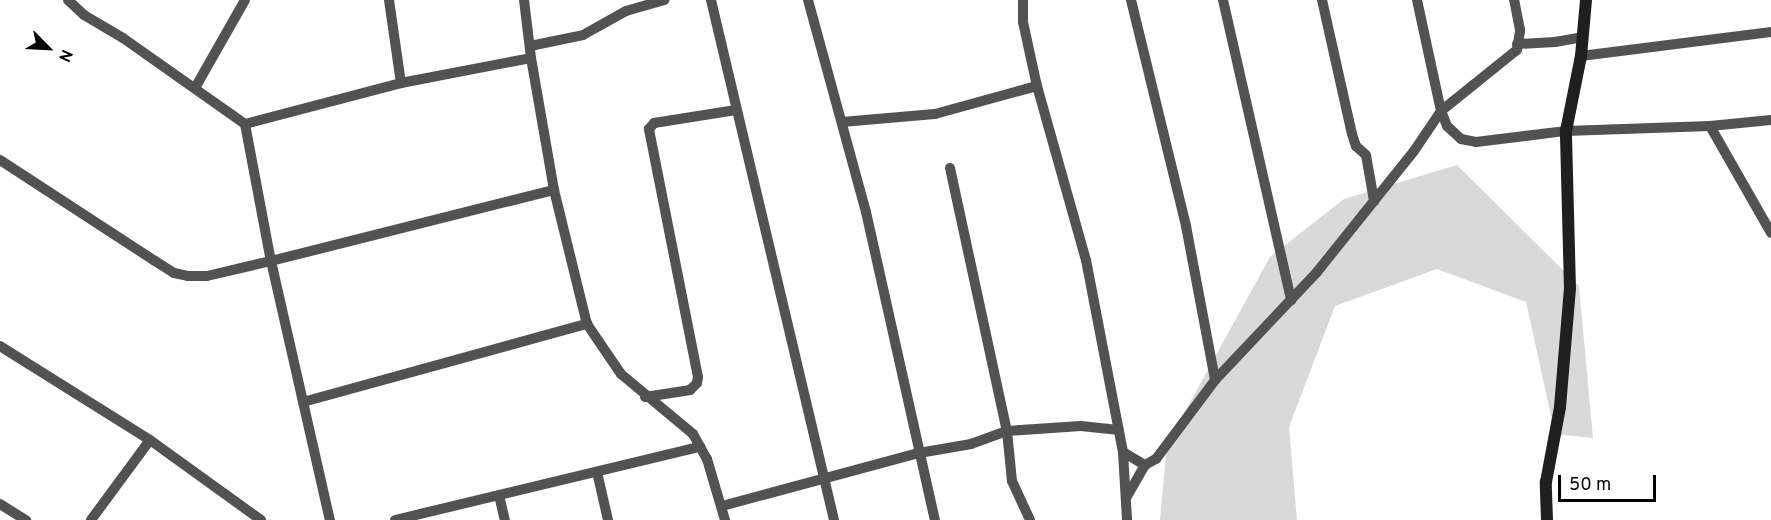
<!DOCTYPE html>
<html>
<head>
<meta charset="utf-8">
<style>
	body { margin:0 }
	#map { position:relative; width:1771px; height:520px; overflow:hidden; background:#fff; font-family:Overpass,sans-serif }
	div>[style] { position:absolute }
	.green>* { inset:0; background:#d9d9d9 }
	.street>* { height:10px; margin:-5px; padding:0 5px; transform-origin:5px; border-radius:5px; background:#525252 }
	.secondary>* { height:12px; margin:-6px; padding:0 6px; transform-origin:6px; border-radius:6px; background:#1f1f1f }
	span { translate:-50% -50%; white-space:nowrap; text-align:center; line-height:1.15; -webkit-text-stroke:6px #fff; paint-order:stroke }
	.north { position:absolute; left:18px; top:18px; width:60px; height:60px; -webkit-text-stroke:4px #fff; paint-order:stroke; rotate:114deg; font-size:16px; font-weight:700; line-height:24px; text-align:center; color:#000 }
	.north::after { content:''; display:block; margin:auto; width:21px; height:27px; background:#000; clip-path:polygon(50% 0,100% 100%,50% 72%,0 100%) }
	.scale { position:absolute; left:1558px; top:475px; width:98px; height:27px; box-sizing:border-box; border:3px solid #000; border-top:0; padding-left:8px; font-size:18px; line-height:21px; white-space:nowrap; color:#000; -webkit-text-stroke:4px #fff; paint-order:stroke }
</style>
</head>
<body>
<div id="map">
	<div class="green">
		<div style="clip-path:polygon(1457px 165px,1579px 286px,1593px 438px,1555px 434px,1526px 302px,1437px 269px,1335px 306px,1289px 427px,1297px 520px,1160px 520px,1167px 444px,1270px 257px,1344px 199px)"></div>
	</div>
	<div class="street">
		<div style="left:68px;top:0;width:22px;rotate:43deg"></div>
		<div style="left:84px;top:15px;width:45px;rotate:30.5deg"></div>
		<div style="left:123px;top:38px;width:149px;rotate:35.2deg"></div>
		<div style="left:245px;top:124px;width:139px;rotate:79.3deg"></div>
		<div style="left:271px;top:261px;width:266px;rotate:77.2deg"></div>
		<div style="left:389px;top:0;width:84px;rotate:81.8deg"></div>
		<div style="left:524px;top:0;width:58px;rotate:83.1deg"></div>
		<div style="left:531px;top:58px;width:134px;rotate:80.1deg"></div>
		<div style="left:554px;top:190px;width:138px;rotate:76.2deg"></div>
		<div style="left:587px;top:324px;width:60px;rotate:55.8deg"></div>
		<div style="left:621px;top:374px;width:94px;rotate:39.8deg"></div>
		<div style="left:693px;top:434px;width:29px;rotate:61deg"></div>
		<div style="left:707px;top:459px;width:64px;rotate:73.6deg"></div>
		<div style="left:711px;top:0;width:534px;rotate:76.69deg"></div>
		<div style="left:808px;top:0;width:220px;rotate:74.7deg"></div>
		<div style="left:866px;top:212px;width:316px;rotate:77.4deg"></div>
		<div style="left:1023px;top:0;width:22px;rotate:90deg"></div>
		<div style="left:1023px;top:22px;width:66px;rotate:77.7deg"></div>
		<div style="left:1037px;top:86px;width:181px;rotate:74.3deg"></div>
		<div style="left:1086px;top:260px;width:196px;rotate:79.1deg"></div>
		<div style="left:1123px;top:452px;width:68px;rotate:86.6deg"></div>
		<div style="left:1131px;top:0;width:233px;rotate:76.3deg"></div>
		<div style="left:1186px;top:226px;width:157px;rotate:79.3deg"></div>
		<div style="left:1223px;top:0;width:308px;rotate:77.2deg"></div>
		<div style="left:1322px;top:0;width:137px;rotate:77.4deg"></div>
		<div style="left:1352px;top:134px;width:13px;rotate:72deg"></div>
		<div style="left:1356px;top:146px;width:13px;rotate:42deg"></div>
		<div style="left:1366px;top:155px;width:47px;rotate:80.1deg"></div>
		<div style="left:1417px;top:0;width:114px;rotate:77.8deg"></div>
		<div style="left:1441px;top:111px;width:16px;rotate:68deg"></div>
		<div style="left:1447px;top:126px;width:19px;rotate:43deg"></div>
		<div style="left:1461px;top:139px;width:15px;rotate:11deg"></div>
		<div style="left:1476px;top:142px;width:91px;rotate:-7deg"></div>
		<div style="left:1566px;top:131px;width:144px;rotate:-2deg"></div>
		<div style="left:1710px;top:126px;width:61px;rotate:-5.6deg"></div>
		<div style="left:1517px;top:44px;width:38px;rotate:-3deg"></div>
		<div style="left:1555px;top:42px;width:28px;rotate:-10deg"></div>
		<div style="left:530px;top:46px;width:54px;rotate:-11.7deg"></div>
		<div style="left:583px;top:35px;width:49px;rotate:-29.2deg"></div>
		<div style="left:626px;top:11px;width:40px;rotate:-16deg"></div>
		<div style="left:1581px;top:56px;width:192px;rotate:-7.2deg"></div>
		<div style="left:195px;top:88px;width:101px;rotate:-60.4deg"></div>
		<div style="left:842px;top:122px;width:93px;rotate:-4.9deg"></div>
		<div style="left:935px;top:114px;width:106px;rotate:-15.4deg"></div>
		<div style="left:245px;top:124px;width:161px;rotate:-14.7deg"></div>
		<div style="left:401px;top:83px;width:132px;rotate:-10.9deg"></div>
		<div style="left:1710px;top:126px;width:123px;rotate:60.3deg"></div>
		<div style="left:0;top:160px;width:185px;rotate:33.1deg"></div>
		<div style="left:155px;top:261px;width:22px;rotate:32deg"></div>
		<div style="left:174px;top:273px;width:14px;rotate:12deg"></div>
		<div style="left:188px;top:276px;width:19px"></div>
		<div style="left:207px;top:276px;width:66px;rotate:-13.2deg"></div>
		<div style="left:271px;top:261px;width:292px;rotate:-14.1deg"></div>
		<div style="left:950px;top:168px;width:269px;rotate:77.8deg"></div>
		<div style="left:1007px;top:431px;width:50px;rotate:84.3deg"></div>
		<div style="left:1012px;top:481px;width:43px;rotate:65.2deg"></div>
		<div style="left:0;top:346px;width:177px;rotate:32.1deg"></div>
		<div style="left:150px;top:440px;width:137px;rotate:35.8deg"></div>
		<div style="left:645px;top:397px;width:46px;rotate:-8.8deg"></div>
		<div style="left:690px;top:390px;width:10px;rotate:-45deg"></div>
		<div style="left:697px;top:383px;width:6px;rotate:-81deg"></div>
		<div style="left:698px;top:377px;width:253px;rotate:-101.2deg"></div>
		<div style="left:649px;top:129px;width:8px;rotate:-50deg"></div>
		<div style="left:654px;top:123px;width:83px;rotate:-9deg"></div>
		<div style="left:303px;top:402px;width:295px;rotate:-15.4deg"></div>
		<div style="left:1123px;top:452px;width:26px;rotate:31deg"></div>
		<div style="left:597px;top:472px;width:49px;rotate:77.1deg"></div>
		<div style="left:499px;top:495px;width:26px;rotate:77deg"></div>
		<div style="left:1126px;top:498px;width:38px;rotate:-60deg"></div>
		<div style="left:1145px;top:465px;width:13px;rotate:-29deg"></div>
		<div style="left:1156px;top:459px;width:99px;rotate:-53.2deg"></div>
		<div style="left:1215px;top:380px;width:149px;rotate:-46.6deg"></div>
		<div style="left:1317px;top:272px;width:155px;rotate:-51.3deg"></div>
		<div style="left:1414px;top:151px;width:48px;rotate:-56deg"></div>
		<div style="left:1441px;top:111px;width:97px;rotate:-38.8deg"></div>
		<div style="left:1517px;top:50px;width:20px;rotate:-81deg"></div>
		<div style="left:1520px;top:30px;width:31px;rotate:-101deg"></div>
		<div style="left:0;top:504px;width:31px;rotate:32deg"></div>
		<div style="left:722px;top:506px;width:204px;rotate:-15.1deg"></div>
		<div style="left:919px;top:453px;width:53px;rotate:-9.8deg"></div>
		<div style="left:971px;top:444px;width:38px;rotate:-20deg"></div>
		<div style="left:1007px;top:431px;width:74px;rotate:-3.9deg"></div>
		<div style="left:1081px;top:426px;width:38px;rotate:6deg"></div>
		<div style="left:91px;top:520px;width:99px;rotate:-53.6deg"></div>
		<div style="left:395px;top:520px;width:314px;rotate:-13.5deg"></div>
	</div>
	<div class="secondary">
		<div style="left:1547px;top:520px;width:38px;rotate:-92deg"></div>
		<div style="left:1546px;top:482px;width:76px;rotate:-79.4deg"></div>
		<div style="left:1560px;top:407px;width:118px;rotate:-85.2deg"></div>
		<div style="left:1570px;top:289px;width:158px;rotate:-91.5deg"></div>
		<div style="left:1566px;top:131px;width:76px;rotate:-78.7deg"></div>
		<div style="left:1581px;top:56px;width:56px;rotate:-84.9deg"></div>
	</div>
	<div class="north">N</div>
	<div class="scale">50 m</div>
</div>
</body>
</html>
